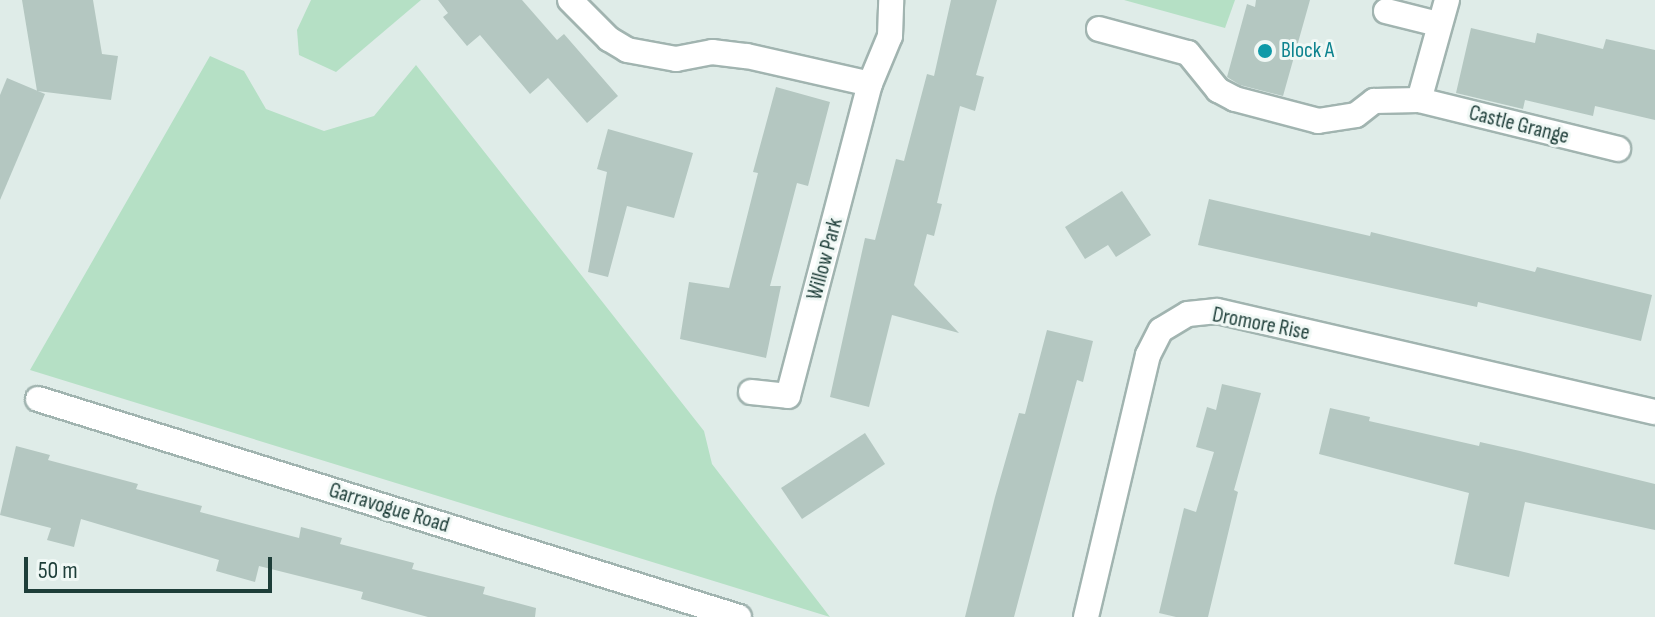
<!DOCTYPE html>
<html>
<head>
<meta charset="utf-8">
<style>
	body { margin:0 }
	#map { position:relative; width:1655px; height:617px; overflow:hidden; background:#dfece8; font-family:"Sofia Sans Condensed",sans-serif }
	div>[style] { position:absolute }
	.green>* { inset:0; background:#b5e0c5 }
	.building>* { inset:0; background:#b4c7c1 }
	.roads { filter:drop-shadow(2px 0 #a1b4b0) drop-shadow(-2px 0 #a1b4b0) drop-shadow(0 2px #a1b4b0) drop-shadow(0 -2px #a1b4b0) }
	.minor>* { height:24px; margin:-12px; padding:0 12px; transform-origin:12px; border-radius:12px; background:#fff }
	.dots>* { width:22px; height:22px; translate:-50% -50%; box-sizing:border-box; border:4px solid #f0f8f5; border-radius:50% }
	span { translate:-50% -50%; white-space:nowrap; text-align:center; line-height:1.15; -webkit-text-stroke:6px #f0f8f5; paint-order:stroke }
	.culture-label { font-size:22px; color:#0d838f }
	.left { translate:0 -50%; text-align:left }
	.street-label { font-size:22px; color:#1e3e39 }
	.scale { position:absolute; left:24px; top:557px; width:248px; height:36px; box-sizing:border-box; border:4px solid #1e3e39; border-top:0; padding-left:10px; font-size:24px; line-height:28px; white-space:nowrap; color:#1e3e39; -webkit-text-stroke:6px #f0f8f5; paint-order:stroke }
</style>
</head>
<body>
<div id="map">
	<div class="green">
		<div style="clip-path:polygon(311px 0,421px 0,336px 72px,299px 55px,297px 30px)"></div>
		<div style="clip-path:polygon(1124px 0,1235px 0,1225px 28px)"></div>
		<div style="clip-path:polygon(210px 56px,244px 71px,266px 109px,324px 131px,374px 116px,416px 65px,704px 431px,712px 464px,830px 617px,30px 370px)"></div>
	</div>
	<div class="building">
		<div style="clip-path:polygon(22px 0,93px 0,102px 54px,118px 56px,111px 100px,37px 91px)"></div>
		<div style="clip-path:polygon(438px 0,522px 0,557px 40px,564px 34px,618px 96px,587px 123px,548px 78px,530px 94px,480px 35px,467px 46px,443px 17px,448px 13px)"></div>
		<div style="clip-path:polygon(951px 0,997px 0,976px 75px,984px 77px,975px 111px,960px 106px,937px 203px,942px 204px,934px 236px,927px 234px,914px 285px,959px 333px,892px 315px,869px 407px,830px 397px,865px 238px,875px 240px,896px 159px,904px 161px,927px 74px,934px 76px)"></div>
		<div style="clip-path:polygon(1256px 0,1310px 0,1283px 96px,1240px 85px,1227px 77px,1247px 4px,1255px 7px)"></div>
		<div style="clip-path:polygon(1471px 28px,1535px 43px,1537px 33px,1603px 49px,1606px 39px,1655px 50px,1655px 120px,1595px 106px,1593px 116px,1525px 100px,1523px 109px,1456px 93px)"></div>
		<div style="clip-path:polygon(7px 78px,45px 94px,0 200px,0 95px)"></div>
		<div style="clip-path:polygon(776px 87px,830px 102px,808px 186px,797px 183px,770px 286px,781px 286px,766px 358px,680px 339px,689px 282px,729px 288px,758px 173px,753px 172px)"></div>
		<div style="clip-path:polygon(608px 129px,693px 153px,674px 218px,627px 206px,608px 277px,588px 272px,607px 172px,597px 169px)"></div>
		<div style="clip-path:polygon(1122px 191px,1151px 235px,1116px 257px,1108px 245px,1085px 259px,1065px 227px)"></div>
		<div style="clip-path:polygon(1209px 199px,1370px 236px,1371px 232px,1535px 272px,1537px 267px,1652px 295px,1641px 341px,1478px 302px,1477px 307px,1198px 245px)"></div>
		<div style="clip-path:polygon(1047px 330px,1093px 341px,1083px 382px,1077px 380px,1014px 617px,965px 617px,995px 497px,1019px 413px,1025px 414px)"></div>
		<div style="clip-path:polygon(1222px 384px,1261px 393px,1234px 490px,1238px 492px,1208px 617px,1176px 617px,1159px 613px,1184px 508px,1196px 512px,1214px 452px,1196px 447px,1207px 407px,1216px 410px)"></div>
		<div style="clip-path:polygon(1330px 408px,1370px 417px,1369px 421px,1479px 446px,1480px 442px,1520px 451px,1655px 484px,1655px 530px,1525px 502px,1509px 577px,1454px 564px,1469px 493px,1319px 454px)"></div>
		<div style="clip-path:polygon(865px 433px,885px 464px,802px 519px,781px 488px)"></div>
		<div style="clip-path:polygon(16px 446px,50px 455px,48px 460px,138px 484px,136px 489px,202px 506px,200px 512px,299px 538px,301px 527px,342px 538px,340px 544px,414px 563px,412px 569px,485px 587px,483px 594px,536px 608px,535px 617px,428px 617px,361px 599px,363px 592px,259px 566px,255px 582px,216px 571px,219px 560px,81px 519px,74px 547px,47px 540px,51px 528px,0 515px)"></div>
	</div>
	<div class="roads">
		<div class="minor">
			<div style="left:570px;top:0;width:55px;rotate:45deg"></div>
			<div style="left:609px;top:39px;width:21px;rotate:31deg"></div>
			<div style="left:627px;top:50px;width:50px;rotate:10.4deg"></div>
			<div style="left:676px;top:59px;width:37px;rotate:-11deg"></div>
			<div style="left:712px;top:52px;width:35px;rotate:7deg"></div>
			<div style="left:747px;top:56px;width:126px;rotate:12.8deg"></div>
			<div style="left:1447px;top:0;width:104px;rotate:105.6deg"></div>
			<div style="left:1419px;top:100px;width:205px;rotate:13.8deg"></div>
			<div style="left:1386px;top:11px;width:54px;rotate:14deg"></div>
			<div style="left:1099px;top:29px;width:92px;rotate:15.1deg"></div>
			<div style="left:1188px;top:53px;width:48px;rotate:51deg"></div>
			<div style="left:1218px;top:90px;width:19px;rotate:28deg"></div>
			<div style="left:1235px;top:99px;width:86px;rotate:14.8deg"></div>
			<div style="left:1318px;top:121px;width:38px;rotate:-9deg"></div>
			<div style="left:1356px;top:115px;width:23px;rotate:-38deg"></div>
			<div style="left:1374px;top:101px;width:45px;rotate:-1.3deg"></div>
			<div style="left:751px;top:392px;width:37px;rotate:6deg"></div>
			<div style="left:788px;top:396px;width:323px;rotate:-75.3deg"></div>
			<div style="left:870px;top:84px;width:52px;rotate:-67.4deg"></div>
			<div style="left:890px;top:36px;width:36px;rotate:-88deg"></div>
			<div style="left:38px;top:399px;width:734px;rotate:17.27deg"></div>
			<div style="left:1086px;top:617px;width:269px;rotate:-76.7deg"></div>
			<div style="left:1148px;top:355px;width:28px;rotate:-63deg"></div>
			<div style="left:1161px;top:330px;width:31px;rotate:-31deg"></div>
			<div style="left:1188px;top:314px;width:29px;rotate:-6deg"></div>
			<div style="left:1217px;top:311px;width:449px;rotate:13deg"></div>
		</div>
	</div>
	<div class="dots">
		<div style="left:1265px;top:51px;background:#0f9aa8"></div>
	</div>
	<div class="culture-label">
		<span class="left" style="left:1281px;top:51px">Block A</span>
	</div>
	<div class="street-label">
		<span style="left:1519px;top:125px;rotate:14deg">Castle Grange</span>
		<span style="left:825px;top:259px;rotate:-75deg">Willow Park</span>
		<span style="left:1261px;top:324px;rotate:11deg">Dromore Rise</span>
		<span style="left:389px;top:508px;rotate:17deg">Garravogue Road</span>
	</div>
	<div class="scale">50 m</div>
</div>
</body>
</html>
